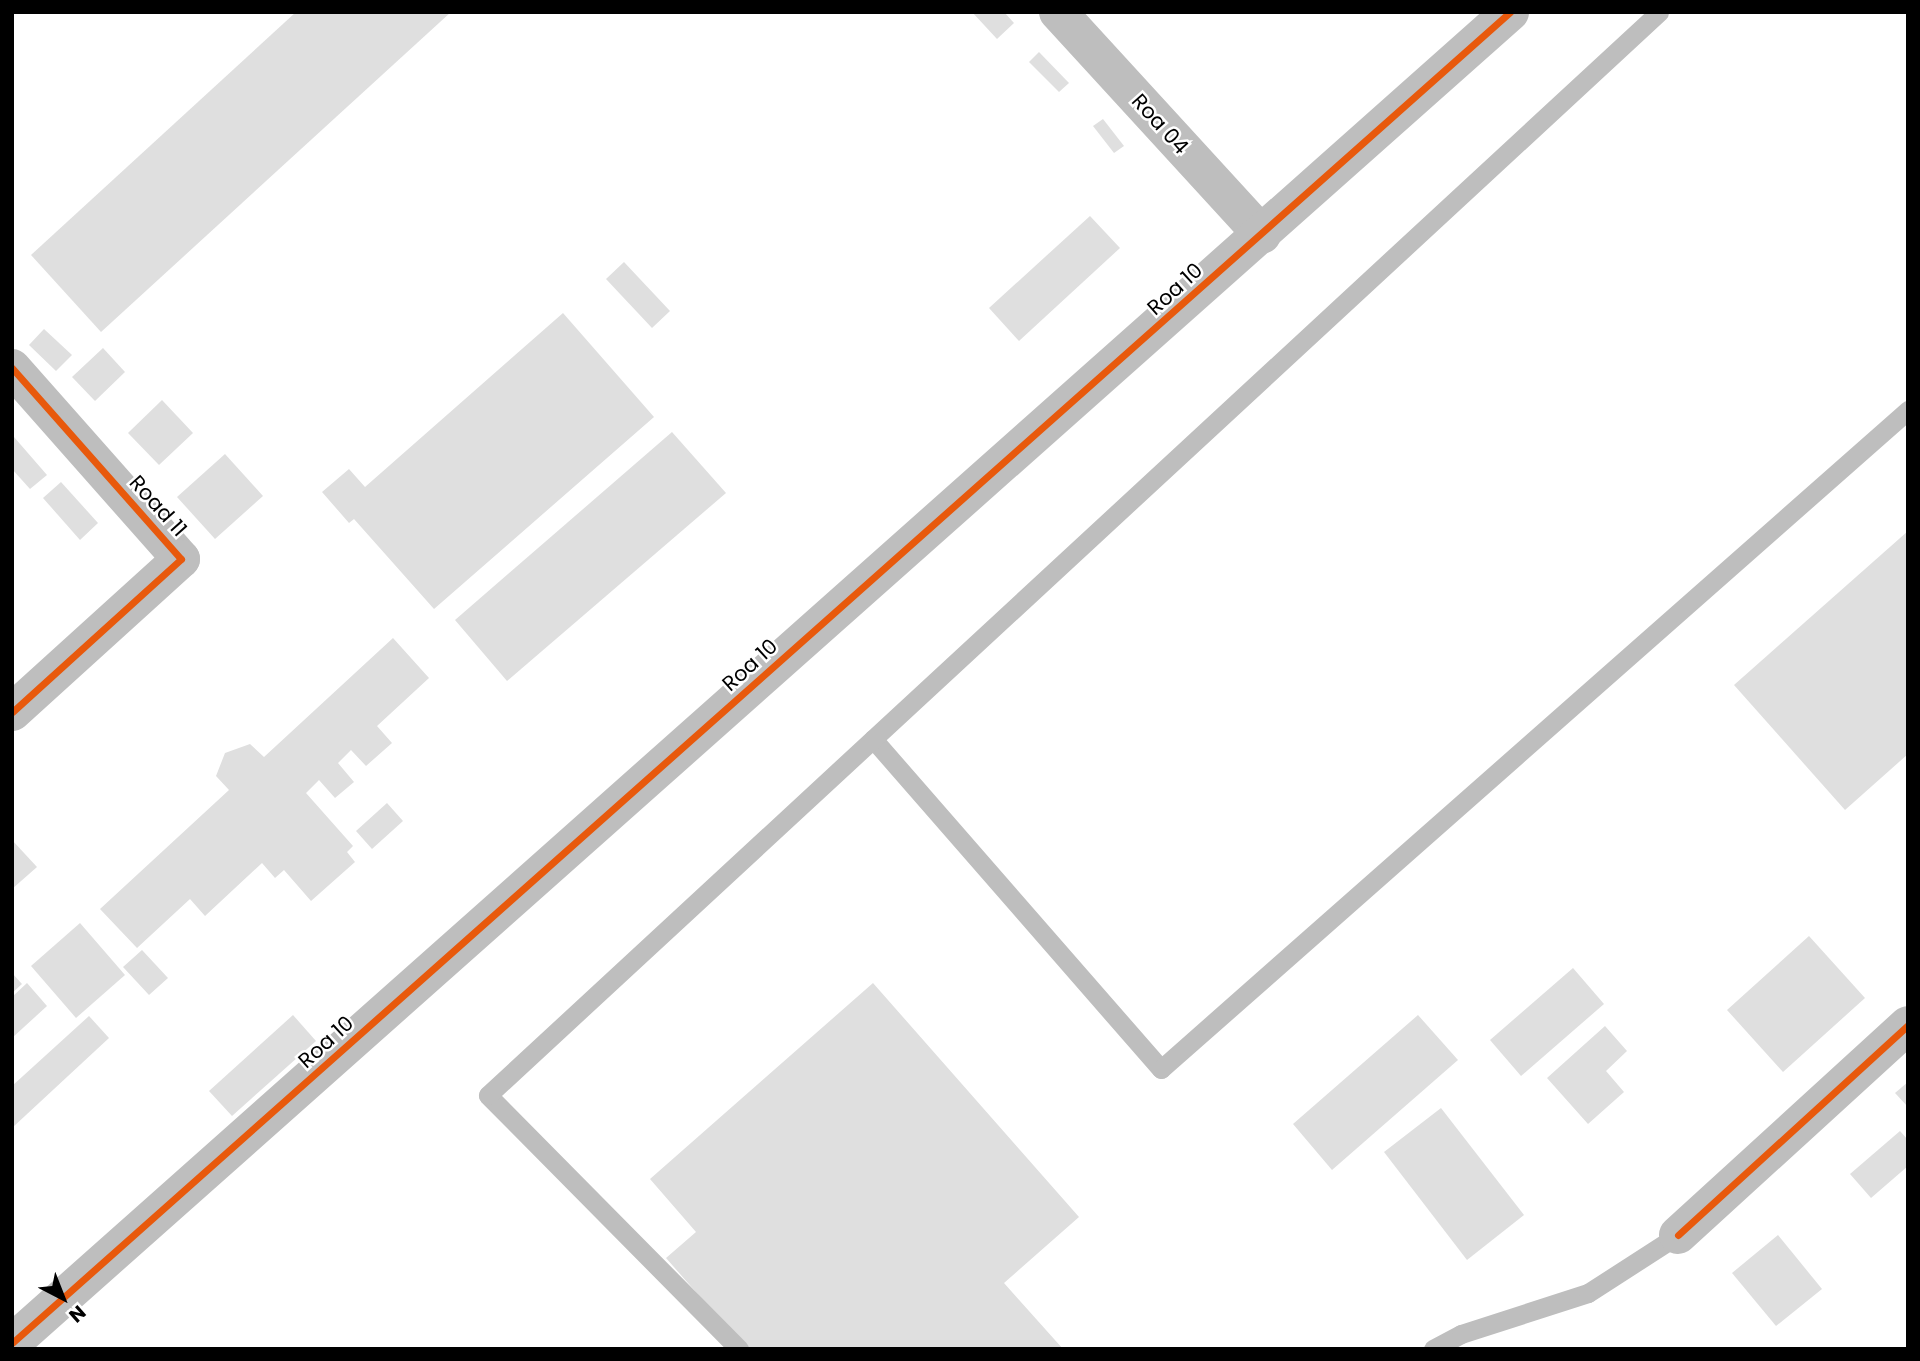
<!DOCTYPE html>
<html>
<head>
<meta charset="utf-8">
<style>
	body { margin:0 }
	#map { position:relative; width:1920px; height:1361px; overflow:hidden; background:#fff; font-family:Poppins,sans-serif }
	div>[style] { position:absolute }
	.building>* { inset:0; background:#dfdfdf }
	.lane>* { height:19px; margin:-9.5px; padding:0 9.5px; transform-origin:9.5px; border-radius:9.5px; background:#bebebe }
	.street>* { height:38px; margin:-19px; padding:0 19px; transform-origin:19px; border-radius:19px; background:#bebebe }
	.cycleway>* { height:7px; margin:-3.5px; padding:0 3.5px; transform-origin:3.5px; border-radius:3.5px; background:#e8590c }
	span { translate:-50% -50%; white-space:nowrap; text-align:center; line-height:1.15; -webkit-text-stroke:5px #fff; paint-order:stroke }
	.street-label { font-size:21px; color:#000 }
	.frame { position:absolute; inset:0; border:14px solid #000; pointer-events:none }
	.north { position:absolute; left:28px; top:1263px; width:70px; height:70px; -webkit-text-stroke:5px #fff; paint-order:stroke; rotate:138deg; font-size:19px; font-weight:700; line-height:28px; text-align:center; color:#000 }
	.north::after { content:''; display:block; margin:auto; width:24px; height:32px; background:#000; clip-path:polygon(50% 0,100% 100%,50% 72%,0 100%) }
</style>
</head>
<body>
<div id="map">
	<div class="building">
		<div style="clip-path:polygon(296px 12px,451px 12px,101px 332px,31px 255px)"></div>
		<div style="clip-path:polygon(972px 12px,1004px 12px,1014px 23px,997px 39px)"></div>
		<div style="clip-path:polygon(1039px 52px,1069px 83px,1059px 92px,1029px 62px)"></div>
		<div style="clip-path:polygon(1103px 119px,1124px 146px,1114px 153px,1093px 126px)"></div>
		<div style="clip-path:polygon(1090px 216px,1120px 248px,1019px 341px,989px 308px)"></div>
		<div style="clip-path:polygon(624px 262px,670px 311px,652px 328px,606px 279px)"></div>
		<div style="clip-path:polygon(563px 313px,654px 417px,434px 609px,354px 519px,349px 523px,322px 492px,349px 469px,365px 487px)"></div>
		<div style="clip-path:polygon(44px 329px,72px 355px,56px 371px,29px 345px)"></div>
		<div style="clip-path:polygon(103px 348px,125px 372px,95px 401px,72px 377px)"></div>
		<div style="clip-path:polygon(162px 400px,193px 433px,159px 465px,128px 433px)"></div>
		<div style="clip-path:polygon(672px 432px,726px 493px,507px 681px,455px 620px)"></div>
		<div style="clip-path:polygon(14px 437px,47px 475px,30px 489px,12px 469px)"></div>
		<div style="clip-path:polygon(225px 454px,263px 496px,215px 539px,177px 497px)"></div>
		<div style="clip-path:polygon(61px 482px,98px 523px,80px 540px,43px 498px)"></div>
		<div style="clip-path:polygon(1908px 531px,1908px 754px,1845px 810px,1734px 685px)"></div>
		<div style="clip-path:polygon(393px 638px,429px 678px,377px 726px,392px 743px,366px 766px,351px 750px,338px 763px,354px 782px,335px 798px,319px 780px,306px 793px,353px 846px,347px 852px,355px 862px,311px 901px,284px 870px,275px 878px,262px 863px,205px 916px,190px 899px,137px 948px,100px 909px,229px 790px,216px 776px,225px 753px,250px 744px,264px 757px)"></div>
		<div style="clip-path:polygon(387px 803px,403px 821px,372px 849px,356px 831px)"></div>
		<div style="clip-path:polygon(12px 840px,37px 867px,12px 889px)"></div>
		<div style="clip-path:polygon(80px 923px,125px 975px,76px 1018px,31px 966px)"></div>
		<div style="clip-path:polygon(1809px 936px,1865px 998px,1783px 1072px,1727px 1010px)"></div>
		<div style="clip-path:polygon(142px 950px,168px 978px,149px 995px,123px 967px)"></div>
		<div style="clip-path:polygon(1573px 968px,1604px 1004px,1521px 1076px,1490px 1040px)"></div>
		<div style="clip-path:polygon(12px 973px,22px 984px,12px 993px)"></div>
		<div style="clip-path:polygon(27px 983px,47px 1006px,12px 1038px,12px 997px)"></div>
		<div style="clip-path:polygon(873px 983px,1079px 1217px,1004px 1283px,1063px 1349px,746px 1349px,666px 1258px,696px 1232px,650px 1179px)"></div>
		<div style="clip-path:polygon(293px 1015px,316px 1041px,232px 1116px,209px 1091px)"></div>
		<div style="clip-path:polygon(1418px 1015px,1458px 1060px,1332px 1170px,1293px 1124px)"></div>
		<div style="clip-path:polygon(89px 1016px,109px 1038px,12px 1128px,12px 1086px)"></div>
		<div style="clip-path:polygon(1605px 1026px,1627px 1051px,1606px 1071px,1624px 1092px,1588px 1124px,1547px 1078px)"></div>
		<div style="clip-path:polygon(1908px 1082px,1908px 1107px,1895px 1093px)"></div>
		<div style="clip-path:polygon(1441px 1108px,1524px 1215px,1467px 1260px,1384px 1152px)"></div>
		<div style="clip-path:polygon(1900px 1131px,1908px 1140px,1908px 1166px,1871px 1198px,1850px 1174px)"></div>
		<div style="clip-path:polygon(1778px 1235px,1822px 1289px,1776px 1326px,1732px 1273px)"></div>
	</div>
	<div class="lane">
		<div style="left:873px;top:739px;width:438px;rotate:48.9deg"></div>
		<div style="left:1161px;top:1069px;width:996px;rotate:-41.42deg"></div>
		<div style="left:739px;top:1349px;width:357px;rotate:-134.7deg"></div>
		<div style="left:488px;top:1095px;width:1595px;rotate:-42.76deg"></div>
		<div style="left:1433px;top:1349px;width:32px;rotate:-28deg"></div>
		<div style="left:1461px;top:1334px;width:133px;rotate:-17.9deg"></div>
		<div style="left:1588px;top:1293px;width:107px;rotate:-32.8deg"></div>
	</div>
	<div class="street">
		<div style="left:1058px;top:12px;width:302px;rotate:47.5deg"></div>
		<div style="left:12px;top:368px;width:255px;rotate:48.5deg"></div>
		<div style="left:181px;top:559px;width:228px;rotate:137.8deg"></div>
		<div style="left:1678px;top:1235px;width:311px;rotate:-42.4deg"></div>
		<div style="left:12px;top:1343px;width:2004px;rotate:-41.62deg"></div>
	</div>
	<div class="cycleway">
		<div style="left:12px;top:368px;width:255px;rotate:48.5deg"></div>
		<div style="left:181px;top:559px;width:228px;rotate:137.8deg"></div>
		<div style="left:1678px;top:1235px;width:311px;rotate:-42.4deg"></div>
		<div style="left:12px;top:1343px;width:2004px;rotate:-41.62deg"></div>
	</div>
	<div class="street-label">
		<span style="left:1160px;top:124px;rotate:48deg">Roa 04</span>
		<span style="left:1175px;top:289px;rotate:-42deg">Roa 10</span>
		<span style="left:158px;top:506px;rotate:48deg">Road 11</span>
		<span style="left:750px;top:665px;rotate:-42deg">Roa 10</span>
		<span style="left:326px;top:1042px;rotate:-42deg">Roa 10</span>
	</div>
	<div class="frame"></div>
	<div class="north">N</div>
</div>
</body>
</html>
